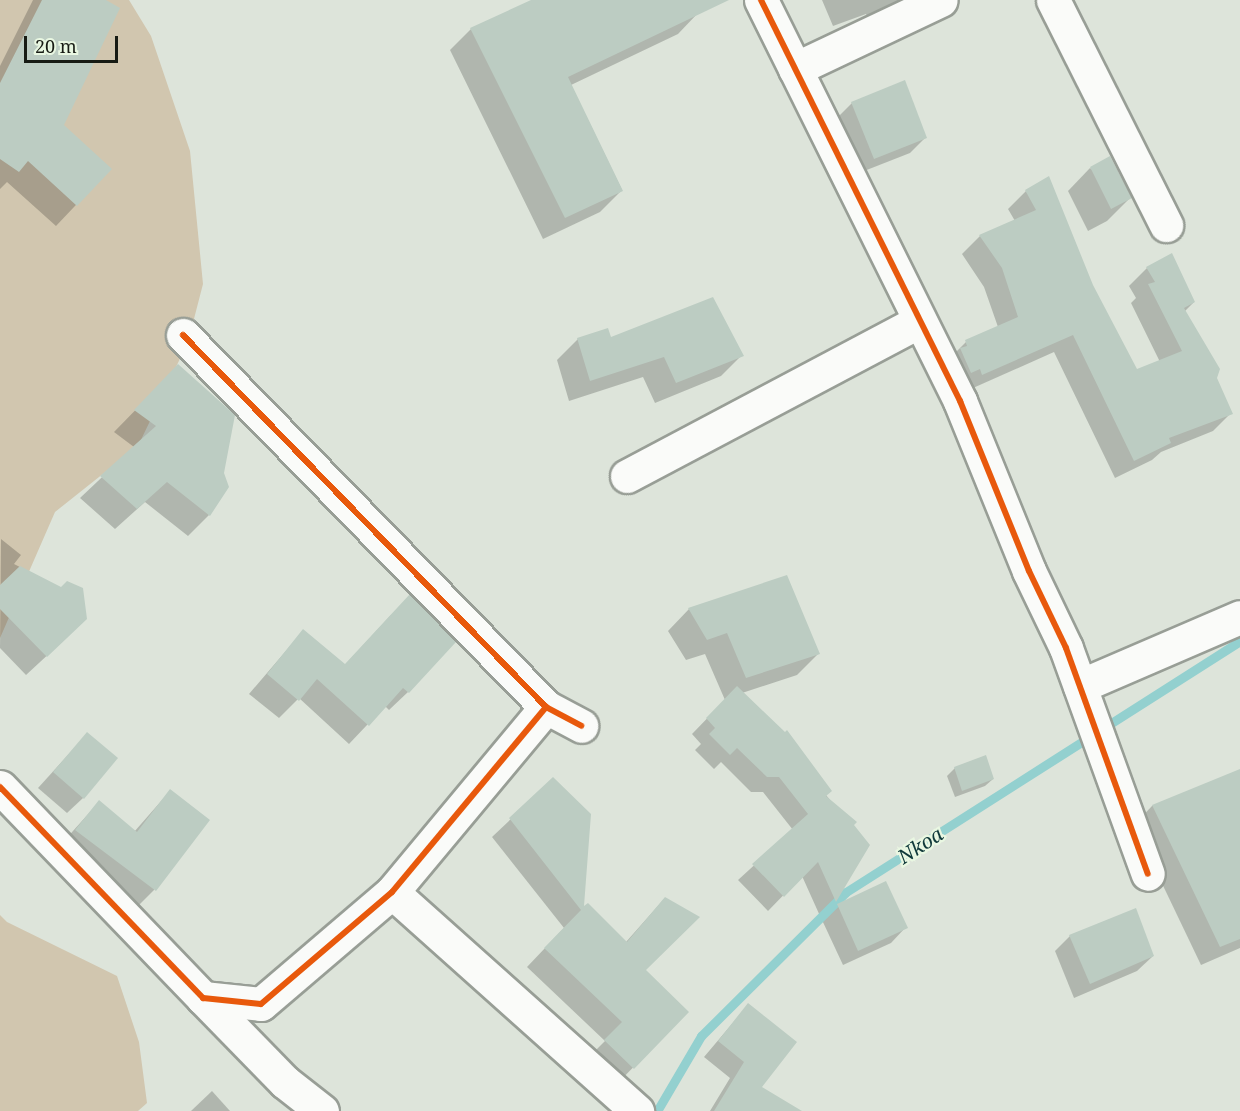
<!DOCTYPE html>
<html>
<head>
<meta charset="utf-8">
<style>
	body { margin:0 }
	#map { position:relative; width:1240px; height:1111px; overflow:hidden; background:#dde4da; font-family:"Noto Serif",serif }
	div>[style] { position:absolute }
	.green>* { inset:0; background:#d1c6af }
	.shadow>* { inset:0; background:#0003 }
	.stream>* { height:9px; margin:-4.5px; padding:0 4.5px; transform-origin:4.5px; border-radius:4.5px; background:#93d0cf }
	.building>* { inset:0; background:#bcccc2 }
	.roads { filter:drop-shadow(2px 0 #989e96) drop-shadow(-2px 0 #989e96) drop-shadow(0 2px #989e96) drop-shadow(0 -2px #989e96) }
	.minor>* { height:33px; margin:-16.5px; padding:0 16.5px; transform-origin:16.5px; border-radius:16.5px; background:#fafbf9 }
	.cycleway>* { height:6px; margin:-3px; padding:0 3px; transform-origin:3px; border-radius:3px; background:#e8590c }
	span { translate:-50% -50%; white-space:nowrap; text-align:center; line-height:1.15; -webkit-text-stroke:4.5px #e9f7e2; paint-order:stroke }
	.water-label { font-size:20px; color:#10393a; font-style:italic }
	.scale { position:absolute; left:24px; top:36px; width:94px; height:27px; box-sizing:border-box; border:3px solid #171b14; border-top:0; padding-left:8px; font-size:18px; line-height:21px; white-space:nowrap; color:#171b14; -webkit-text-stroke:4px #e9f7e2; paint-order:stroke }
</style>
</head>
<body>
<div id="map">
	<div class="green">
		<div style="clip-path:polygon(0 0,129px 0,151px 36px,190px 151px,203px 284px,188px 342px,138px 446px,55px 512px,0 638px)"></div>
		<div style="clip-path:polygon(0 915px,7px 922px,117px 976px,139px 1042px,147px 1103px,138px 1111px,0 1111px)"></div>
	</div>
	<div class="shadow">
		<div style="clip-path:polygon(33px 0,103px 0,62px 125px,110px 169px,56px 226px,7px 182px,0 189px,0 66px)"></div>
		<div style="clip-path:polygon(535px 0,693px 0,699px 12px,678px 34px,571px 85px,622px 190px,600px 212px,543px 239px,450px 50px,471px 29px)"></div>
		<div style="clip-path:polygon(822px 0,911px 0,870px 21px,866px 14px,833px 26px)"></div>
		<div style="clip-path:polygon(852px 103px,925px 138px,910px 153px,859px 173px,837px 118px)"></div>
		<div style="clip-path:polygon(1090px 168px,1130px 198px,1107px 221px,1088px 231px,1068px 191px)"></div>
		<div style="clip-path:polygon(1026px 191px,1092px 285px,1136px 371px,1160px 362px,1131px 303px,1136px 298px,1129px 286px,1147px 268px,1194px 302px,1184px 312px,1231px 413px,1213px 431px,1161px 452px,1152px 460px,1115px 478px,1054px 352px,964px 392px,948px 360px,966px 342px,998px 327px,984px 287px,962px 254px,980px 236px,1015px 221px,1008px 209px)"></div>
		<div style="clip-path:polygon(578px 339px,610px 339px,742px 355px,721px 376px,655px 403px,643px 377px,569px 401px,557px 360px)"></div>
		<div style="clip-path:polygon(157px 388px,209px 515px,188px 536px,145px 502px,115px 529px,80px 498px,134px 447px,114px 432px)"></div>
		<div style="clip-path:polygon(1px 539px,21px 555px,14px 564px,61px 588px,66px 638px,26px 675px,0 648px)"></div>
		<div style="clip-path:polygon(689px 609px,819px 653px,797px 675px,742px 693px,868px 846px,835px 901px,820px 916px,802px 876px,768px 911px,738px 880px,793px 830px,763px 792px,751px 792px,721px 762px,714px 769px,695px 750px,701px 744px,692px 734px,725px 700px,705px 654px,686px 660px,668px 631px)"></div>
		<div style="clip-path:polygon(391px 615px,408px 692px,389px 710px,385px 706px,349px 744px,299px 698px,279px 718px,249px 694px,303px 631px,345px 665px)"></div>
		<div style="clip-path:polygon(87px 734px,83px 798px,67px 813px,38px 788px)"></div>
		<div style="clip-path:polygon(955px 768px,993px 779px,985px 786px,955px 797px,947px 776px)"></div>
		<div style="clip-path:polygon(1240px 770px,1240px 948px,1201px 965px,1134px 825px,1152px 806px)"></div>
		<div style="clip-path:polygon(553px 779px,583px 910px,626px 942px,665px 898px,644px 970px,687px 1012px,615px 1086px,587px 1059px,605px 1041px,527px 967px,564px 928px,492px 837px)"></div>
		<div style="clip-path:polygon(170px 791px,154px 890px,133px 911px,55px 851px,99px 802px,134px 832px)"></div>
		<div style="clip-path:polygon(838px 905px,906px 927px,891px 943px,843px 965px,822px 920px)"></div>
		<div style="clip-path:polygon(1070px 936px,1153px 956px,1137px 971px,1074px 998px,1055px 951px)"></div>
		<div style="clip-path:polygon(748px 1005px,760px 1087px,770px 1111px,710px 1111px,730px 1078px,704px 1057px)"></div>
		<div style="clip-path:polygon(212px 1091px,230px 1111px,191px 1111px)"></div>
	</div>
	<div class="stream">
		<div style="left:657px;top:1111px;width:87px;rotate:-59.6deg"></div>
		<div style="left:701px;top:1036px;width:204px;rotate:-44.8deg"></div>
		<div style="left:846px;top:892px;width:467px;rotate:-32.5deg"></div>
	</div>
	<div class="building">
		<div style="clip-path:polygon(42px 0,106px 0,120px 8px,64px 125px,112px 169px,77px 206px,28px 161px,19px 172px,0 159px,0 83px)"></div>
		<div style="clip-path:polygon(531px 0,729px 0,568px 77px,623px 191px,565px 218px,470px 28px)"></div>
		<div style="clip-path:polygon(905px 80px,927px 138px,874px 159px,851px 102px)"></div>
		<div style="clip-path:polygon(1110px 156px,1132px 198px,1111px 209px,1090px 167px)"></div>
		<div style="clip-path:polygon(1049px 176px,1093px 285px,1137px 369px,1182px 351px,1148px 284px,1155px 282px,1146px 267px,1172px 253px,1195px 302px,1184px 308px,1220px 369px,1217px 378px,1233px 414px,1169px 438px,1171px 443px,1134px 461px,1073px 335px,982px 375px,980px 369px,971px 373px,960px 348px,967px 346px,965px 340px,1018px 317px,1002px 268px,979px 235px,1036px 210px,1025px 190px)"></div>
		<div style="clip-path:polygon(713px 297px,744px 356px,676px 383px,664px 357px,590px 381px,577px 338px,608px 328px,611px 337px)"></div>
		<div style="clip-path:polygon(178px 364px,235px 415px,224px 473px,229px 487px,210px 516px,167px 482px,137px 509px,100px 476px,156px 426px,134px 410px)"></div>
		<div style="clip-path:polygon(20px 566px,61px 587px,67px 581px,83px 588px,87px 619px,47px 657px,0 609px,0 585px)"></div>
		<div style="clip-path:polygon(787px 575px,820px 654px,746px 678px,727px 633px,707px 640px,688px 608px)"></div>
		<div style="clip-path:polygon(410px 594px,456px 642px,409px 693px,403px 688px,369px 726px,317px 679px,299px 701px,267px 674px,303px 629px,345px 664px)"></div>
		<div style="clip-path:polygon(737px 686px,785px 732px,787px 730px,832px 791px,826px 796px,857px 822px,854px 825px,870px 845px,836px 902px,818px 862px,784px 897px,752px 864px,808px 814px,779px 777px,767px 777px,737px 748px,730px 755px,709px 734px,715px 728px,706px 718px)"></div>
		<div style="clip-path:polygon(87px 732px,118px 758px,84px 799px,53px 772px)"></div>
		<div style="clip-path:polygon(986px 755px,994px 779px,962px 791px,954px 767px)"></div>
		<div style="clip-path:polygon(1240px 769px,1240px 939px,1220px 947px,1152px 805px)"></div>
		<div style="clip-path:polygon(553px 777px,591px 814px,584px 906px,588px 903px,627px 942px,665px 897px,700px 917px,646px 970px,689px 1012px,634px 1069px,604px 1040px,622px 1022px,544px 948px,581px 910px,509px 818px)"></div>
		<div style="clip-path:polygon(170px 789px,210px 820px,156px 891px,75px 830px,99px 800px,137px 832px)"></div>
		<div style="clip-path:polygon(886px 881px,908px 928px,858px 951px,837px 904px)"></div>
		<div style="clip-path:polygon(1136px 908px,1154px 956px,1090px 984px,1069px 935px)"></div>
		<div style="clip-path:polygon(748px 1003px,797px 1042px,762px 1087px,802px 1111px,714px 1111px,744px 1062px,718px 1041px)"></div>
	</div>
	<div class="roads">
		<div class="minor">
			<div style="left:761px;top:0;width:448px;rotate:63.6deg"></div>
			<div style="left:960px;top:401px;width:183px;rotate:67.9deg"></div>
			<div style="left:1029px;top:571px;width:85px;rotate:64.3deg"></div>
			<div style="left:1066px;top:648px;width:240px;rotate:70.1deg"></div>
			<div style="left:1053px;top:0;width:252px;rotate:63.3deg"></div>
			<div style="left:795px;top:69px;width:161px;rotate:-25.3deg"></div>
			<div style="left:183px;top:335px;width:520px;rotate:45.7deg"></div>
			<div style="left:546px;top:707px;width:40px;rotate:28deg"></div>
			<div style="left:627px;top:476px;width:331px;rotate:-27.9deg"></div>
			<div style="left:1080px;top:686px;width:174px;rotate:-23.3deg"></div>
			<div style="left:0;top:787px;width:293px;rotate:46.1deg"></div>
			<div style="left:203px;top:998px;width:58px;rotate:5.9deg"></div>
			<div style="left:261px;top:1004px;width:172px;rotate:-40.5deg"></div>
			<div style="left:392px;top:892px;width:241px;rotate:-50.2deg"></div>
			<div style="left:392px;top:892px;width:329px;rotate:41.8deg"></div>
			<div style="left:203px;top:998px;width:117px;rotate:45.7deg"></div>
			<div style="left:285px;top:1082px;width:47px;rotate:38.1deg"></div>
		</div>
	</div>
	<div class="cycleway">
		<div style="left:761px;top:0;width:448px;rotate:63.6deg"></div>
		<div style="left:960px;top:401px;width:183px;rotate:67.9deg"></div>
		<div style="left:1029px;top:571px;width:85px;rotate:64.3deg"></div>
		<div style="left:1066px;top:648px;width:240px;rotate:70.1deg"></div>
		<div style="left:183px;top:335px;width:520px;rotate:45.7deg"></div>
		<div style="left:546px;top:707px;width:40px;rotate:28deg"></div>
		<div style="left:0;top:787px;width:293px;rotate:46.1deg"></div>
		<div style="left:203px;top:998px;width:58px;rotate:5.9deg"></div>
		<div style="left:261px;top:1004px;width:172px;rotate:-40.5deg"></div>
		<div style="left:392px;top:892px;width:241px;rotate:-50.2deg"></div>
	</div>
	<div class="water-label">
		<span style="left:920px;top:845px;rotate:-33deg">Nkoa</span>
	</div>
	<div class="scale">20 m</div>
</div>
</body>
</html>
